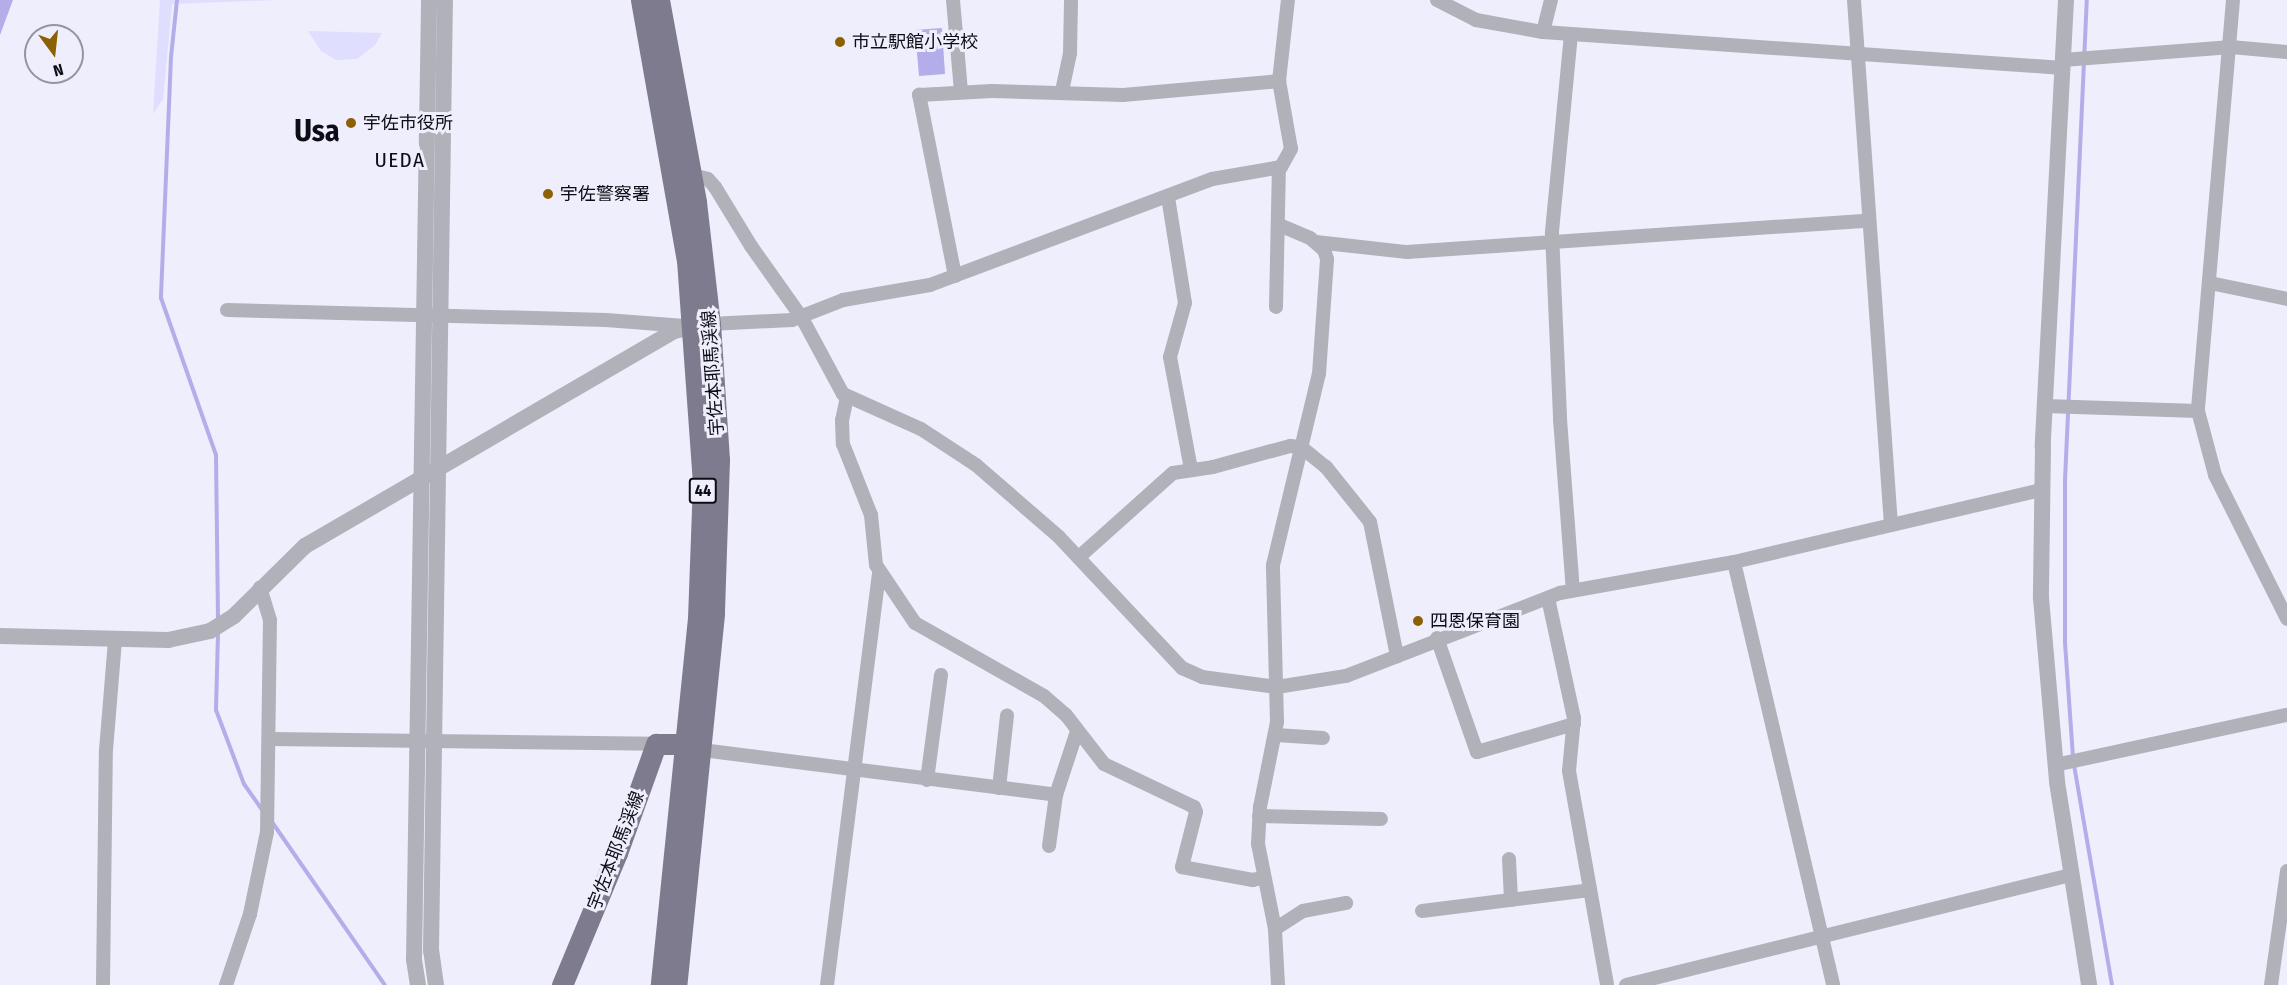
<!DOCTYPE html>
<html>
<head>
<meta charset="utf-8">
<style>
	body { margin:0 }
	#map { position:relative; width:2287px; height:985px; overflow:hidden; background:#efeefc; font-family:"Fira Sans Condensed","Noto Sans JP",sans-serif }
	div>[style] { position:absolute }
	.green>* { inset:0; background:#e0defe }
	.water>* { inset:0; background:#b3aee9 }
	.stream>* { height:4px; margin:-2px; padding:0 2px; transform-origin:2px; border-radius:2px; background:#b3aee9 }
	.minor>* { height:14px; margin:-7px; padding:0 7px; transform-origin:7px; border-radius:7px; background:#b1b1ba }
	.tertiary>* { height:16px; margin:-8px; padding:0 8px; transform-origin:8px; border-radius:8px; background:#b1b1ba }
	.primary>* { height:21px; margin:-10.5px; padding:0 10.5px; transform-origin:10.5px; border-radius:10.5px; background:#7d7b8d }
	.dots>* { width:16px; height:16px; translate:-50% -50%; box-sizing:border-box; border:3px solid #efeefc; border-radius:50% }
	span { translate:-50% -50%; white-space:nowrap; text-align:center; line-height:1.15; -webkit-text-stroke:6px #efeefc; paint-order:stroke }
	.shield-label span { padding:2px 4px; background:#efeefc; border:2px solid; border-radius:4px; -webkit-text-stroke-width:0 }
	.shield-label { font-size:16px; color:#0e0d15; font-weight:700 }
	.poi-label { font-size:18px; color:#0e0d15 }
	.left { translate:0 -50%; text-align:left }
	.street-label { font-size:18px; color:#0e0d15 }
	.quarter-label { font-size:21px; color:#0e0d15; letter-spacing:1.5px }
	.town-label { font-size:30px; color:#0e0d15; font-weight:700 }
	.north { position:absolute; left:24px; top:24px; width:60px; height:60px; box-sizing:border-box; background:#efeefc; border:2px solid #9594a0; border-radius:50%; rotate:165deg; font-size:16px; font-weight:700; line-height:24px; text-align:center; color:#0e0d15 }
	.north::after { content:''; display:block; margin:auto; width:21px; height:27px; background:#8b6103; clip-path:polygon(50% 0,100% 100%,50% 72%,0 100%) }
</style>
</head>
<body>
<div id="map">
	<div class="green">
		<div style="clip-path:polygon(160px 0,277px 0,172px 4px,163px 99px,153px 114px)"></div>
		<div style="clip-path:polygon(308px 31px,382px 33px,375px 45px,357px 59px,336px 60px,321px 51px)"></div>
	</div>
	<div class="water">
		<div style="clip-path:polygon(0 0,13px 0,0 35px)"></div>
		<div style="clip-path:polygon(942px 28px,945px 74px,919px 76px,915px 30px)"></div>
	</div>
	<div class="stream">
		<div style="left:177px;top:0;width:57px;rotate:96deg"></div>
		<div style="left:171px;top:57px;width:241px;rotate:92.4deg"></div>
		<div style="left:161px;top:298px;width:166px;rotate:70.7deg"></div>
		<div style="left:216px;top:455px;width:164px;rotate:89.3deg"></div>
		<div style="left:218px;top:633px;width:77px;rotate:91.5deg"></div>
		<div style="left:216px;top:710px;width:79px;rotate:69.3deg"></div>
		<div style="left:244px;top:784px;width:33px;rotate:55deg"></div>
		<div style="left:2073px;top:757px;width:114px;rotate:-94deg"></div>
		<div style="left:2065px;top:643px;width:163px;rotate:-90deg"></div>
		<div style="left:2065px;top:480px;width:481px;rotate:-87.4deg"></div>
		<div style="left:2074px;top:765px;width:223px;rotate:80.2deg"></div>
		<div style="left:272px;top:822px;width:198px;rotate:55.3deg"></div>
	</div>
	<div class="minor">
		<div style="left:953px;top:0;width:92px;rotate:85deg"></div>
		<div style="left:1437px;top:0;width:44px;rotate:27.1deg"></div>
		<div style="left:1476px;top:20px;width:68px;rotate:10.2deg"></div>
		<div style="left:1543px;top:32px;width:521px;rotate:3.96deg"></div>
		<div style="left:1854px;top:0;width:526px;rotate:85.97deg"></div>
		<div style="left:2233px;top:0;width:412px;rotate:94.9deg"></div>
		<div style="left:2198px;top:411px;width:66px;rotate:75.1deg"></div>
		<div style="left:2215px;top:475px;width:161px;rotate:63.4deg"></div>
		<div style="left:1543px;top:32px;width:33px;rotate:-76deg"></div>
		<div style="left:1571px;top:34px;width:200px;rotate:95.5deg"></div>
		<div style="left:1552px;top:233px;width:186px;rotate:87.5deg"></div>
		<div style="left:1560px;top:419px;width:171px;rotate:85.7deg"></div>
		<div style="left:2063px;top:60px;width:169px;rotate:-4.4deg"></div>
		<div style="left:2231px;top:47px;width:56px;rotate:5.1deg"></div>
		<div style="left:1062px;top:91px;width:39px;rotate:-78deg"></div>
		<div style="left:1070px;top:53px;width:53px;rotate:-88.9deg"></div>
		<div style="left:692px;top:175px;width:16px;rotate:14deg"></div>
		<div style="left:708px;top:179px;width:11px;rotate:49deg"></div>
		<div style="left:715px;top:187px;width:69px;rotate:58.6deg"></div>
		<div style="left:751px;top:246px;width:88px;rotate:54.7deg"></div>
		<div style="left:802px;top:318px;width:86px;rotate:61.7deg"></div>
		<div style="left:843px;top:394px;width:85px;rotate:24.2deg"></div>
		<div style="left:921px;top:429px;width:66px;rotate:33.2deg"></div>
		<div style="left:976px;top:465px;width:110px;rotate:40.9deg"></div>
		<div style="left:1059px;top:537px;width:180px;rotate:46.8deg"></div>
		<div style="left:1182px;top:668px;width:22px;rotate:24deg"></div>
		<div style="left:1202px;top:677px;width:76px;rotate:7.6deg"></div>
		<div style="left:1277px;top:687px;width:70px;rotate:-9.1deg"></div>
		<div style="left:1346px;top:676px;width:230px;rotate:-21.2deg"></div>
		<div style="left:1560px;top:593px;width:177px;rotate:-10.1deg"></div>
		<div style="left:1734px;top:562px;width:316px;rotate:-13.2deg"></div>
		<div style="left:1168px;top:197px;width:107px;rotate:80.9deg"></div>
		<div style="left:1185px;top:303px;width:56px;rotate:105.5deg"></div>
		<div style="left:1170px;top:357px;width:114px;rotate:79.4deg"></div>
		<div style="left:1316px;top:242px;width:92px;rotate:6.3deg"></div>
		<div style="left:1407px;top:252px;width:461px;rotate:-3.9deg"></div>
		<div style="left:955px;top:276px;width:185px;rotate:-101.2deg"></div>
		<div style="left:919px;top:95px;width:73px;rotate:-3.1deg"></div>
		<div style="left:992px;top:91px;width:131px;rotate:1.7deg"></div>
		<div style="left:1123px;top:95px;width:157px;rotate:-5.1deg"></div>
		<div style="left:2210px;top:283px;width:79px;rotate:11.7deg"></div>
		<div style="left:1276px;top:307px;width:139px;rotate:-88.8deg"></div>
		<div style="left:227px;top:310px;width:379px;rotate:1.5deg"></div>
		<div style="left:606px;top:320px;width:79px;rotate:4.3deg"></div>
		<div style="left:710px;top:324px;width:82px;rotate:-2.8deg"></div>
		<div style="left:792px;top:320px;width:55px;rotate:-21.4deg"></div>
		<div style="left:843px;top:300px;width:88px;rotate:-9.8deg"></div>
		<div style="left:930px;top:285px;width:301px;rotate:-20.6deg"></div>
		<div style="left:1212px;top:179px;width:70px;rotate:-9.9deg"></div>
		<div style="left:1281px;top:167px;width:21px;rotate:-61deg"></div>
		<div style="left:1291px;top:149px;width:69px;rotate:-100deg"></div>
		<div style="left:1279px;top:81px;width:81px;rotate:-83.7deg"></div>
		<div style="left:847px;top:397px;width:24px;rotate:102deg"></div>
		<div style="left:842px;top:420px;width:24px;rotate:88deg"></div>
		<div style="left:843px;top:444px;width:76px;rotate:68.5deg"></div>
		<div style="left:871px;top:515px;width:50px;rotate:84.3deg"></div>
		<div style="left:876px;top:565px;width:70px;rotate:56.1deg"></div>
		<div style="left:915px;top:623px;width:148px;rotate:29.5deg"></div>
		<div style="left:1044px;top:696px;width:29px;rotate:41deg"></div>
		<div style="left:1066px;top:715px;width:62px;rotate:52.2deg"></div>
		<div style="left:1104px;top:764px;width:100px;rotate:25.5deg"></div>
		<div style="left:1194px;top:807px;width:5px;rotate:68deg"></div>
		<div style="left:1196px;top:812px;width:57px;rotate:104.3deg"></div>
		<div style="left:1182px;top:867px;width:72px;rotate:10.4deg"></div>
		<div style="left:1253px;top:880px;width:11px;rotate:-15deg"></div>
		<div style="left:2045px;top:406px;width:153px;rotate:1.9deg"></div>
		<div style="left:1079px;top:557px;width:126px;rotate:-41.8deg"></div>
		<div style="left:1173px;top:473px;width:40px;rotate:-8.5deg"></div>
		<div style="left:1213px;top:467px;width:80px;rotate:-15.3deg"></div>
		<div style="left:1290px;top:446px;width:11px;rotate:5deg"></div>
		<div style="left:1301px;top:447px;width:32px;rotate:39deg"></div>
		<div style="left:1326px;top:467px;width:70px;rotate:51.3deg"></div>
		<div style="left:1370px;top:522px;width:137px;rotate:78.6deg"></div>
		<div style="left:1734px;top:562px;width:434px;rotate:76.8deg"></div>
		<div style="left:1548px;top:598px;width:123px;rotate:77.8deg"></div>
		<div style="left:1574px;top:718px;width:53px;rotate:95.4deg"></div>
		<div style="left:1569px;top:771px;width:217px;rotate:79.9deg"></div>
		<div style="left:1437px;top:638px;width:121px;rotate:70.7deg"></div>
		<div style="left:1477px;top:752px;width:101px;rotate:-16.1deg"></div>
		<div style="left:1276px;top:735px;width:47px;rotate:3.7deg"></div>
		<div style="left:270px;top:739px;width:386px;rotate:0.7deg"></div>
		<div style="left:702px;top:750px;width:357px;rotate:7.2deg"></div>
		<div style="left:2055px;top:765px;width:237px;rotate:-12.2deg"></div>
		<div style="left:927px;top:780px;width:106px;rotate:-82.4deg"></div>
		<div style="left:999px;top:788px;width:73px;rotate:-83.7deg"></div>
		<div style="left:1259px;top:816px;width:122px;rotate:1.4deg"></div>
		<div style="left:1049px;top:846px;width:51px;rotate:-82.2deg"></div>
		<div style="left:1056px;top:795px;width:67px;rotate:-71.8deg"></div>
		<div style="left:1509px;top:859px;width:41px;rotate:87.2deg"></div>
		<div style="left:1422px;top:911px;width:169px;rotate:-7.1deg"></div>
		<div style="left:1275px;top:929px;width:33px;rotate:-33deg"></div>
		<div style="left:1303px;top:911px;width:44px;rotate:-10.5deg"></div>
		<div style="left:103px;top:985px;width:235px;rotate:-89.3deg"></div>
		<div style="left:106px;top:750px;width:110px;rotate:-85.3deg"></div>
		<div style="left:226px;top:985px;width:75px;rotate:-71.3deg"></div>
		<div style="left:250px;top:914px;width:84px;rotate:-78.3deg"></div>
		<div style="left:267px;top:832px;width:212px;rotate:-89.2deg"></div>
		<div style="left:270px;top:620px;width:34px;rotate:-107deg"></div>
		<div style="left:827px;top:985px;width:415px;rotate:-82.8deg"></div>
		<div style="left:1278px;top:985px;width:56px;rotate:-93.1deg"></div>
		<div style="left:1275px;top:929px;width:87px;rotate:-101.3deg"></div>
		<div style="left:1258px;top:844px;width:37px;rotate:-87deg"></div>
		<div style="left:1260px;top:807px;width:87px;rotate:-78.7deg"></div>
		<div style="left:1277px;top:722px;width:157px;rotate:-91.5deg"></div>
		<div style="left:1273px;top:565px;width:196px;rotate:-76.5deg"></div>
		<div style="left:1319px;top:374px;width:115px;rotate:-86deg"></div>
		<div style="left:1327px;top:259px;width:9px;rotate:-108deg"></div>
		<div style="left:1324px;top:250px;width:18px;rotate:-139deg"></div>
		<div style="left:1310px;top:238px;width:34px;rotate:-157deg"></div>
		<div style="left:1626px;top:985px;width:457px;rotate:-13.9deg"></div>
		<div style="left:2271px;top:985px;width:115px;rotate:-82deg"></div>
	</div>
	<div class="tertiary">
		<div style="left:2066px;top:0;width:447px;rotate:93deg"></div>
		<div style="left:2043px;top:446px;width:152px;rotate:90.8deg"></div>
		<div style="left:2041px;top:598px;width:185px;rotate:85deg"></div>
		<div style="left:2057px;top:782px;width:206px;rotate:81deg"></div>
		<div style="left:0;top:636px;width:168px;rotate:1.4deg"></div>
		<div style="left:168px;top:640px;width:43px;rotate:-12.1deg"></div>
		<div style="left:210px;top:631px;width:28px;rotate:-32deg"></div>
		<div style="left:234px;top:616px;width:100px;rotate:-44.6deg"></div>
		<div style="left:305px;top:546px;width:427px;rotate:-30.2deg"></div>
		<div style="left:674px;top:331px;width:31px;rotate:-11deg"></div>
		<div style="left:418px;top:985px;width:26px;rotate:-99deg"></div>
		<div style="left:414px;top:959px;width:959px;rotate:-89.1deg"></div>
		<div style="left:436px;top:985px;width:34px;rotate:-98deg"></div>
		<div style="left:431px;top:951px;width:951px;rotate:-89.16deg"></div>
	</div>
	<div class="primary">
		<div style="left:641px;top:0;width:264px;rotate:80deg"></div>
		<div style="left:687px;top:260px;width:223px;rotate:85.9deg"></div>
		<div style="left:703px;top:482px;width:136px;rotate:92.1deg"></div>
		<div style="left:698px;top:618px;width:369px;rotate:95.8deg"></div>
		<div style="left:659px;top:0;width:205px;rotate:79.6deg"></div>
		<div style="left:696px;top:202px;width:123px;rotate:83.5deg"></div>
		<div style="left:710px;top:324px;width:136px;rotate:86.2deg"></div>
		<div style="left:719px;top:460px;width:154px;rotate:91.9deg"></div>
		<div style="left:714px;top:614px;width:373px;rotate:95.8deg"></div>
		<div style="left:562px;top:985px;width:143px;rotate:-67.4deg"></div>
		<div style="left:617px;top:853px;width:116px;rotate:-70.3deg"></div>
		<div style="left:656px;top:744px;width:30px"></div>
		<div style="left:686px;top:744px;width:14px;rotate:17deg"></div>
	</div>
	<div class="dots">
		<div style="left:840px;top:42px;background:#8b6103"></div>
		<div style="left:351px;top:123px;background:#8b6103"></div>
		<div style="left:548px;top:194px;background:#8b6103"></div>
		<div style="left:1418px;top:621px;background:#8b6103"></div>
	</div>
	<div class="shield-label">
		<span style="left:703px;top:491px">44</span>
	</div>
	<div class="poi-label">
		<span class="left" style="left:852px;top:42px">市立駅館小学校</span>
		<span class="left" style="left:363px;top:123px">宇佐市役所</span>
		<span class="left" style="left:560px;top:194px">宇佐警察署</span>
		<span class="left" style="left:1430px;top:621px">四恩保育園</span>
	</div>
	<div class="street-label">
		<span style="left:713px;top:373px;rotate:-94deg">宇佐本耶馬渓線</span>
		<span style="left:616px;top:851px;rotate:-69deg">宇佐本耶馬渓線</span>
	</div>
	<div class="quarter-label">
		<span style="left:400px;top:160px">UEDA</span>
	</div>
	<div class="town-label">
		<span style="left:317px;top:131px">Usa</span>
	</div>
	<div class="north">N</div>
</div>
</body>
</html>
